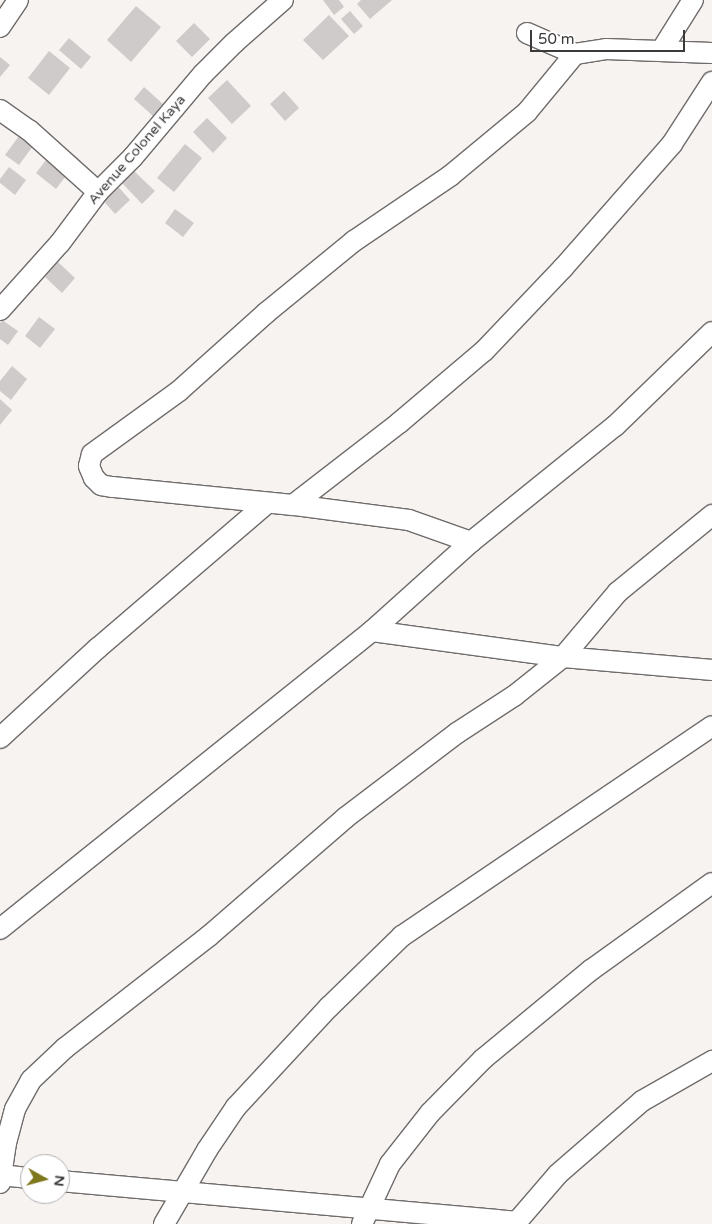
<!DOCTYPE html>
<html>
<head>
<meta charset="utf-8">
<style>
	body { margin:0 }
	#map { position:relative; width:712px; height:1224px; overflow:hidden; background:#f7f3f1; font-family:"Varela Round",sans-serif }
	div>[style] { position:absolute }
	.building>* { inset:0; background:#cfcbca }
	.roads { filter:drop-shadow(1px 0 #6f6c6b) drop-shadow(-1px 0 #6f6c6b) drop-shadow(0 1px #6f6c6b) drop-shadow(0 -1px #6f6c6b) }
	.street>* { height:20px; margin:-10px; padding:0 10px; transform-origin:10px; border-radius:10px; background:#fff }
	span { translate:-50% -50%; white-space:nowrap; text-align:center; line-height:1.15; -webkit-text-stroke:4px #fff; paint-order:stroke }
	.street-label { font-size:14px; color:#3c3a39 }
	.north { position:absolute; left:20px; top:1154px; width:50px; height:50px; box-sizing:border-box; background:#fff; border:1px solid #b1b0b0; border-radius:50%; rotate:97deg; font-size:14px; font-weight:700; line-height:20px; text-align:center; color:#3c3a39 }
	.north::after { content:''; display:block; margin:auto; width:18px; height:22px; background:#7f771c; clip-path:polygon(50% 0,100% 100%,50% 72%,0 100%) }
	.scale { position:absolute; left:530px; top:30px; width:155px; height:22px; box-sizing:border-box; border:2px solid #3c3a39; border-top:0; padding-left:6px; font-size:15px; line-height:18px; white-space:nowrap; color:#3c3a39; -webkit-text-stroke:4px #fff; paint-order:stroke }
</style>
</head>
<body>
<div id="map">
	<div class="building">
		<div style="clip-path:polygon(323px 0,339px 0,344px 7px,334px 15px)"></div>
		<div style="clip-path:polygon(361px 0,392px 0,370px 19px,357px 4px)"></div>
		<div style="clip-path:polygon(136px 6px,161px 27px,131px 62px,107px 40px)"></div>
		<div style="clip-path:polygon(350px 11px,363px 26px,354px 34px,341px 19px)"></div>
		<div style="clip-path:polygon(329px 15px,349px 36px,323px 60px,303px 40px)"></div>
		<div style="clip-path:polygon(194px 23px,210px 39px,192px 57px,176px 41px)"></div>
		<div style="clip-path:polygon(69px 38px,91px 57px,81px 69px,59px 50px)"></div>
		<div style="clip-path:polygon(49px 51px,70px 68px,49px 95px,28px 78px)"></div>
		<div style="clip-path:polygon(0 57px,10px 65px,0 77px)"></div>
		<div style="clip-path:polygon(227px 80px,251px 106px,232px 124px,208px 98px)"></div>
		<div style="clip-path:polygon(144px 87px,163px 104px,153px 116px,134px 99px)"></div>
		<div style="clip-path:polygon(284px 91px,299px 108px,285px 121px,270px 104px)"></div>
		<div style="clip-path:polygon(207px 118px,227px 138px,213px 153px,193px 132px)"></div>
		<div style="clip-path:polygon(19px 136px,33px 146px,19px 165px,5px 155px)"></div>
		<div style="clip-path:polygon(59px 143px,79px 159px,56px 189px,36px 173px)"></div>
		<div style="clip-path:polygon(185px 144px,202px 158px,174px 192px,157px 178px)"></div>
		<div style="clip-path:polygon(9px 167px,26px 180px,15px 195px,0 183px,0 179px)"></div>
		<div style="clip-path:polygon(134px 171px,155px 191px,142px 204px,122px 183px)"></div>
		<div style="clip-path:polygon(115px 183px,130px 200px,115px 214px,100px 197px)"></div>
		<div style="clip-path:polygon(175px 209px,194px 223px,183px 237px,165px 223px)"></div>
		<div style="clip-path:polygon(58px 262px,75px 278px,62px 293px,45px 277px)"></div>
		<div style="clip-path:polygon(39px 317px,55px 329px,40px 348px,25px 336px)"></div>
		<div style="clip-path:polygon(2px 320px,18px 331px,8px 345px,0 339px,0 323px)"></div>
		<div style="clip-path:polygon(12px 366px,27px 379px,11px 400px,0 391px,0 381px)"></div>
		<div style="clip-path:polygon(0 399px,12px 410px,0 425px)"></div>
	</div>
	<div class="roads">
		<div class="street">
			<div style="left:0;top:27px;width:32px;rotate:-56deg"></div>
			<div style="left:527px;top:33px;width:52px;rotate:23.6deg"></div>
			<div style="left:575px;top:54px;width:31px;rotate:-9deg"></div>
			<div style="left:606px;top:49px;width:106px;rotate:2.2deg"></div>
			<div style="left:661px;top:51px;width:60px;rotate:-57.9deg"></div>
			<div style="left:0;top:110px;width:35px;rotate:35deg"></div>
			<div style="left:29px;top:130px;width:93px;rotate:41.9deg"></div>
			<div style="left:0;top:310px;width:90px;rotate:-48.2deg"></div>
			<div style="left:60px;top:243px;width:64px;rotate:-53.3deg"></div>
			<div style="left:98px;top:192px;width:49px;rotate:-45deg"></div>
			<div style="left:133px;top:157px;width:109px;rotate:-49.9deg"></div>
			<div style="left:203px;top:74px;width:44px;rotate:-45deg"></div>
			<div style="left:234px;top:43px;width:65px;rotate:-41.3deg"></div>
			<div style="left:293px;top:505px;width:134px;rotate:-37.7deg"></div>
			<div style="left:399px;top:423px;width:111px;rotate:-40.3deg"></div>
			<div style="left:484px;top:351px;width:115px;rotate:-46.4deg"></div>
			<div style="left:563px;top:268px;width:165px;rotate:-48.7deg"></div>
			<div style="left:672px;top:144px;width:74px;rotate:-57.2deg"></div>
			<div style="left:471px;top:542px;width:66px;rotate:-160.5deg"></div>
			<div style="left:409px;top:520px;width:117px;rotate:-172.6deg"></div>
			<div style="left:293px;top:505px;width:182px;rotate:-174.3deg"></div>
			<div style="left:112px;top:487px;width:11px;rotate:-170deg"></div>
			<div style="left:101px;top:485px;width:10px;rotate:-135deg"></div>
			<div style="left:94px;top:478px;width:13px;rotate:-113deg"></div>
			<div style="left:89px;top:466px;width:12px;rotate:-76deg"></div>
			<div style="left:92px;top:454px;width:107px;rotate:-35.9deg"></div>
			<div style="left:179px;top:391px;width:117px;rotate:-41.9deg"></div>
			<div style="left:266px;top:313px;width:114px;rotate:-39.3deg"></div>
			<div style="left:354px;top:241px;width:116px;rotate:-34.1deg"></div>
			<div style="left:450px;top:176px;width:100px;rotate:-39.7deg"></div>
			<div style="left:527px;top:112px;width:75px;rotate:-50.4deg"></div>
			<div style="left:372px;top:631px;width:193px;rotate:7.8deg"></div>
			<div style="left:563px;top:657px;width:150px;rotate:5deg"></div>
			<div style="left:0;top:738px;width:133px;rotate:-42.6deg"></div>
			<div style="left:98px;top:648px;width:223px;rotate:-40.6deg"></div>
			<div style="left:0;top:929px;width:477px;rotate:-38.7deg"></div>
			<div style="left:372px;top:631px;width:133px;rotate:-42deg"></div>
			<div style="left:471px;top:542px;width:185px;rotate:-38.9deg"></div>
			<div style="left:615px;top:426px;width:135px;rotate:-44.1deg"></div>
			<div style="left:0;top:1175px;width:30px;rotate:6deg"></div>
			<div style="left:60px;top:1181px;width:458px;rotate:5.1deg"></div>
			<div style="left:0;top:1183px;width:40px;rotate:-81.5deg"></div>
			<div style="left:6px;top:1143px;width:35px;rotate:-75deg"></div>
			<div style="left:15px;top:1109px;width:33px;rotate:-61deg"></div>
			<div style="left:31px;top:1080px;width:47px;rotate:-43.3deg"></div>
			<div style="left:65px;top:1048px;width:182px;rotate:-37.9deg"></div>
			<div style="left:209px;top:936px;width:180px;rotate:-40.9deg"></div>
			<div style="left:345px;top:818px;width:141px;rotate:-37.2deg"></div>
			<div style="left:457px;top:733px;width:68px;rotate:-33deg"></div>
			<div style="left:514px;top:696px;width:63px;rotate:-38.5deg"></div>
			<div style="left:563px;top:657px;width:85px;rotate:-49.8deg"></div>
			<div style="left:618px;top:592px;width:122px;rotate:-39.3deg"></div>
			<div style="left:164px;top:1224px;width:86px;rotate:-59.8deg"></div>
			<div style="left:207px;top:1150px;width:52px;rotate:-56deg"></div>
			<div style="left:236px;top:1107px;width:137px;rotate:-47.1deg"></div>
			<div style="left:329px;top:1007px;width:102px;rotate:-44.2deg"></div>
			<div style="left:402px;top:936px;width:374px;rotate:-34.1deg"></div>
			<div style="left:362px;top:1224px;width:66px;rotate:-65deg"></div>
			<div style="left:390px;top:1164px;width:65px;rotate:-51.9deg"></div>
			<div style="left:430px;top:1113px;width:76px;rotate:-45.5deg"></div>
			<div style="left:483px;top:1059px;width:140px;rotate:-39.5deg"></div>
			<div style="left:591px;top:970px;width:149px;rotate:-35.7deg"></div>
			<div style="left:515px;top:1224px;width:66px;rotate:-49.3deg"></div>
			<div style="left:558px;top:1174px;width:111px;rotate:-41deg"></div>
			<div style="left:642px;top:1101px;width:81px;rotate:-29.7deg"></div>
		</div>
	</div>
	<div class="street-label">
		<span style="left:137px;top:150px;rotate:-49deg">Avenue Colonel Kaya</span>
	</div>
	<div class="north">N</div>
	<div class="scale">50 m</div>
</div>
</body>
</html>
